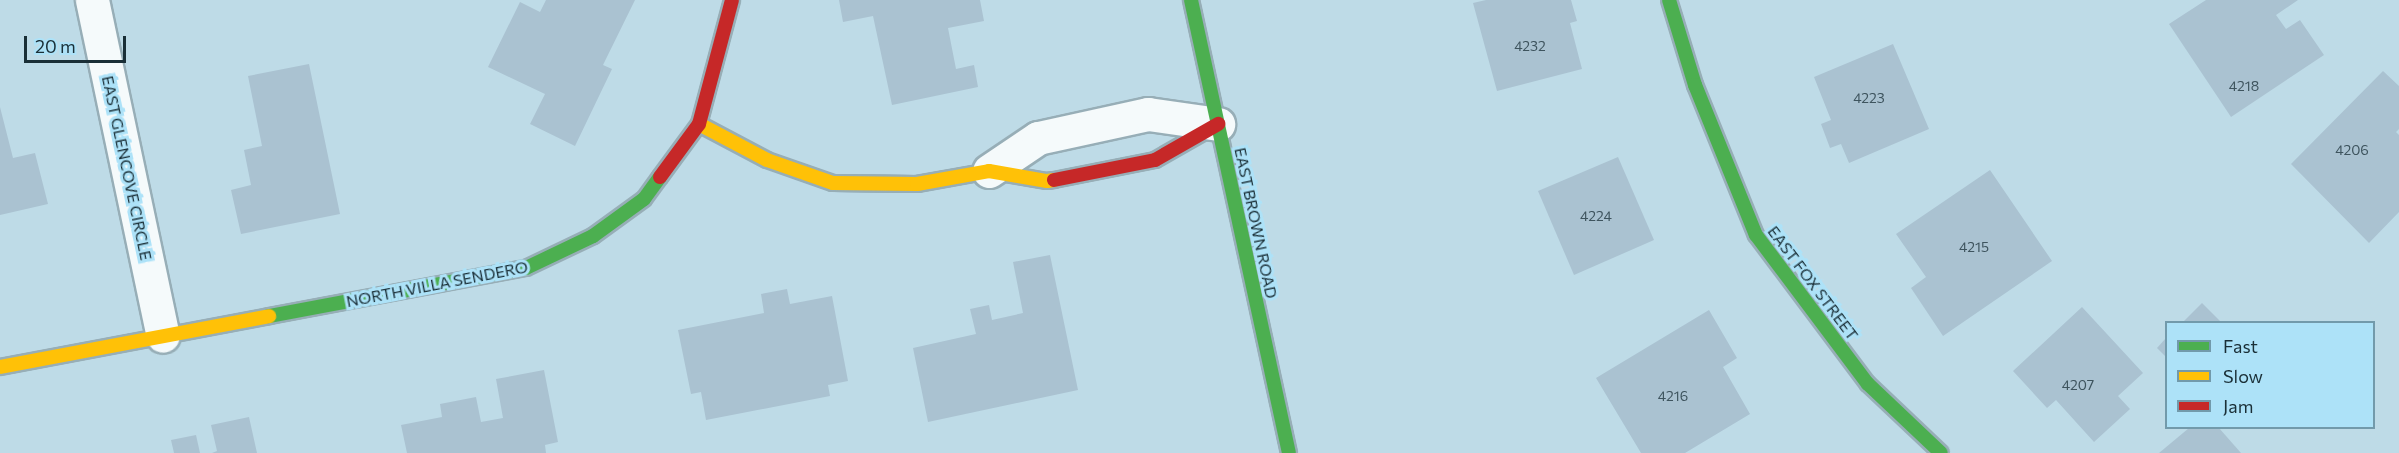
<!DOCTYPE html>
<html>
<head>
<meta charset="utf-8">
<style>
	body { margin:0 }
	#map { position:relative; width:2399px; height:453px; overflow:hidden; background:#bedbe7; font-family:Commissioner,sans-serif }
	div>[style] { position:absolute }
	.building>* { inset:0; background:#aac2d1 }
	.roads { filter:drop-shadow(2px 0 #97aeb7) drop-shadow(-2px 0 #97aeb7) drop-shadow(0 2px #97aeb7) drop-shadow(0 -2px #97aeb7) }
	.street>* { height:33px; margin:-16.5px; padding:0 16.5px; transform-origin:16.5px; border-radius:16.5px; background:#f5fafb }
	.fast>* { height:14px; margin:-7px; padding:0 7px; transform-origin:7px; border-radius:7px; background:#4caf50 }
	.slow>* { height:14px; margin:-7px; padding:0 7px; transform-origin:7px; border-radius:7px; background:#ffc107 }
	.jam>* { height:14px; margin:-7px; padding:0 7px; transform-origin:7px; border-radius:7px; background:#c62828 }
	span { translate:-50% -50%; white-space:nowrap; text-align:center; line-height:1.15; -webkit-text-stroke:6px #ade2f8; paint-order:stroke }
	.number-label { font-size:14px; color:#3e545e }
	.number-label span { -webkit-text-stroke-width:0 }
	.street-label { font-size:16px; color:#1a2f37 }
	.legend { position:absolute; left:2165px; top:321px; width:210px; height:108px; box-sizing:border-box; background:#ade2f8; border:2px solid #729aab; margin:0; padding:8px 10px; list-style:none; font-size:18px; color:#1a2f37 }
	.legend li { display:flex; align-items:center; gap:12px; height:30px }
	.legend b { width:30px; border:2px solid #729aab }
	.scale { position:absolute; left:24px; top:36px; width:102px; height:27px; box-sizing:border-box; border:3px solid #1a2f37; border-top:0; padding-left:8px; font-size:18px; line-height:21px; white-space:nowrap; color:#1a2f37; -webkit-text-stroke:4px #ade2f8; paint-order:stroke }
</style>
</head>
<body>
<div id="map">
	<div class="building">
		<div style="clip-path:polygon(546px 0,635px 0,603px 65px,612px 69px,575px 146px,530px 124px,545px 94px,488px 67px,520px 2px,540px 12px)"></div>
		<div style="clip-path:polygon(839px 0,980px 0,984px 21px,948px 28px,956px 69px,974px 65px,978px 87px,892px 105px,873px 16px,843px 22px)"></div>
		<div style="clip-path:polygon(1486px 0,1571px 0,1577px 21px,1570px 23px,1582px 69px,1497px 91px,1473px 3px)"></div>
		<div style="clip-path:polygon(2206px 0,2298px 0,2276px 15px,2286px 29px,2300px 20px,2324px 55px,2231px 117px,2169px 24px)"></div>
		<div style="clip-path:polygon(1893px 44px,1929px 129px,1849px 163px,1841px 144px,1830px 148px,1821px 124px,1831px 120px,1814px 77px)"></div>
		<div style="clip-path:polygon(309px 64px,340px 214px,241px 234px,231px 190px,251px 185px,244px 150px,262px 146px,248px 76px)"></div>
		<div style="clip-path:polygon(2383px 71px,2399px 86px,2399px 129px,2396px 132px,2399px 135px,2399px 212px,2369px 243px,2291px 164px)"></div>
		<div style="clip-path:polygon(0 107px,13px 158px,35px 153px,48px 204px,0 215px)"></div>
		<div style="clip-path:polygon(1618px 157px,1654px 240px,1574px 275px,1538px 191px)"></div>
		<div style="clip-path:polygon(1990px 170px,2052px 261px,1943px 336px,1911px 288px,1926px 277px,1896px 234px)"></div>
		<div style="clip-path:polygon(1050px 255px,1078px 390px,928px 422px,913px 348px,976px 334px,970px 309px,989px 305px,992px 320px,1023px 313px,1013px 262px)"></div>
		<div style="clip-path:polygon(787px 289px,790px 304px,832px 296px,848px 381px,828px 385px,830px 396px,706px 420px,701px 392px,691px 394px,678px 330px,764px 313px,761px 294px)"></div>
		<div style="clip-path:polygon(2202px 303px,2221px 322px,2183px 322px)"></div>
		<div style="clip-path:polygon(2082px 307px,2143px 373px,2118px 396px,2130px 409px,2094px 442px,2056px 400px,2047px 408px,2013px 371px)"></div>
		<div style="clip-path:polygon(1709px 310px,1737px 358px,1723px 367px,1750px 414px,1685px 453px,1641px 453px,1596px 378px)"></div>
		<div style="clip-path:polygon(2166px 338px,2166px 357px,2157px 348px)"></div>
		<div style="clip-path:polygon(544px 370px,558px 442px,545px 445px,546px 453px,407px 453px,401px 425px,442px 417px,440px 404px,476px 397px,481px 422px,503px 418px,496px 379px)"></div>
		<div style="clip-path:polygon(249px 417px,257px 453px,212px 453px,217px 451px,211px 425px)"></div>
		<div style="clip-path:polygon(2189px 428px,2219px 428px,2241px 453px,2159px 453px)"></div>
		<div style="clip-path:polygon(196px 435px,200px 453px,174px 453px,171px 440px)"></div>
	</div>
	<div class="roads">
		<div class="street">
			<div style="left:92px;top:0;width:343px;rotate:78.1deg"></div>
			<div style="left:989px;top:171px;width:59px;rotate:-34deg"></div>
			<div style="left:1038px;top:138px;width:113px;rotate:-12.3deg"></div>
			<div style="left:1148px;top:114px;width:71px;rotate:8.1deg"></div>
		</div>
		<div class="fast">
			<div style="left:1191px;top:0;width:463px;rotate:77.8deg"></div>
			<div style="left:1669px;top:0;width:89px;rotate:73deg"></div>
			<div style="left:1695px;top:85px;width:162px;rotate:67.9deg"></div>
			<div style="left:1756px;top:235px;width:186px;rotate:53.1deg"></div>
			<div style="left:1868px;top:384px;width:100px;rotate:43.4deg"></div>
			<div style="left:269px;top:316px;width:261px;rotate:-10.6deg"></div>
			<div style="left:526px;top:268px;width:74px;rotate:-25.5deg"></div>
			<div style="left:593px;top:236px;width:63px;rotate:-36deg"></div>
			<div style="left:644px;top:199px;width:27px;rotate:-54deg"></div>
		</div>
		<div class="slow">
			<div style="left:699px;top:124px;width:77px;rotate:27.9deg"></div>
			<div style="left:767px;top:160px;width:70px;rotate:19.2deg"></div>
			<div style="left:833px;top:183px;width:84px;rotate:0.7deg"></div>
			<div style="left:917px;top:184px;width:73px;rotate:-10.2deg"></div>
			<div style="left:989px;top:171px;width:59px;rotate:9.8deg"></div>
			<div style="left:1047px;top:181px;width:7px;rotate:-8deg"></div>
			<div style="left:0;top:367px;width:274px;rotate:-10.7deg"></div>
		</div>
		<div class="jam">
			<div style="left:660px;top:177px;width:66px;rotate:-53.7deg"></div>
			<div style="left:699px;top:124px;width:128px;rotate:-75.1deg"></div>
			<div style="left:1054px;top:180px;width:103px;rotate:-11.2deg"></div>
			<div style="left:1155px;top:160px;width:73px;rotate:-29.7deg"></div>
		</div>
	</div>
	<div class="number-label">
		<span style="left:1530px;top:46px">4232</span>
		<span style="left:2244px;top:86px">4218</span>
		<span style="left:1869px;top:98px">4223</span>
		<span style="left:2352px;top:150px">4206</span>
		<span style="left:1596px;top:216px">4224</span>
		<span style="left:1974px;top:247px">4215</span>
		<span style="left:2078px;top:385px">4207</span>
		<span style="left:1673px;top:396px">4216</span>
	</div>
	<div class="street-label">
		<span style="left:127px;top:168px;rotate:78deg">EAST GLENCOVE CIRCLE</span>
		<span style="left:1256px;top:223px;rotate:78deg">EAST BROWN ROAD</span>
		<span style="left:1813px;top:283px;rotate:53deg">EAST FOX STREET</span>
		<span style="left:437px;top:284px;rotate:-11deg">NORTH VILLA SENDERO</span>
	</div>
	<ul class="legend">
	<li><b style="height:8px;background:#4caf50"></b>Fast</li>
	<li><b style="height:8px;background:#ffc107"></b>Slow</li>
	<li><b style="height:8px;background:#c62828"></b>Jam</li>
	</ul>
	<div class="scale">20 m</div>
</div>
</body>
</html>
